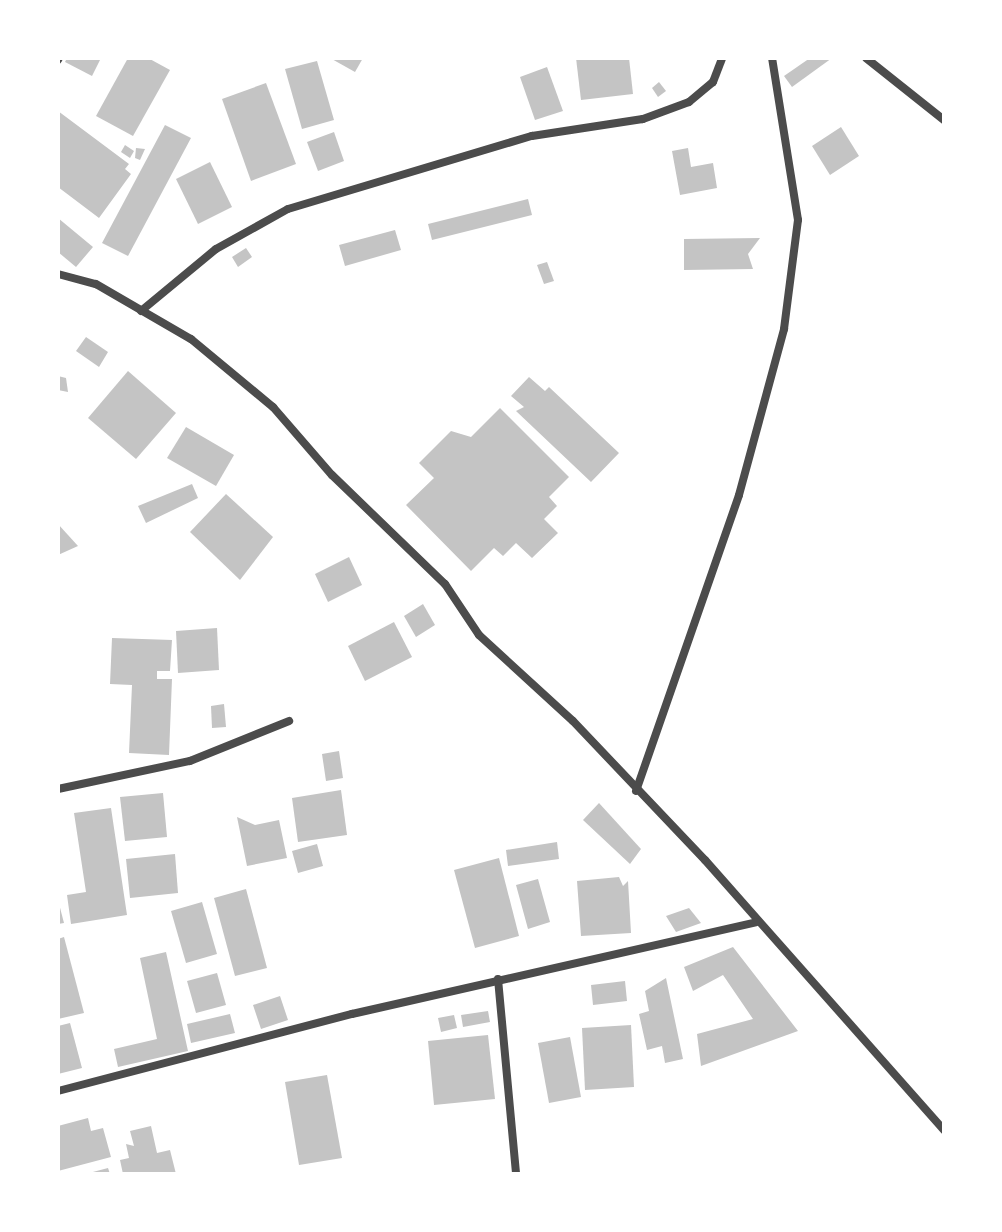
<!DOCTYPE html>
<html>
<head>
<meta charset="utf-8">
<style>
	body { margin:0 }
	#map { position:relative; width:1002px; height:1232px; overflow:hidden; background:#fff; font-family:"IBM Plex Serif",serif }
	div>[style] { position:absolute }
	.building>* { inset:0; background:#c4c4c4 }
	.minor>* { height:8px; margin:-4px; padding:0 4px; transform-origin:4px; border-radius:4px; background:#4c4c4c }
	span { translate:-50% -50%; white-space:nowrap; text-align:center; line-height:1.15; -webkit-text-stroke:8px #fff; paint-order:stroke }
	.frame { position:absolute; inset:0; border:60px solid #fff; pointer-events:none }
</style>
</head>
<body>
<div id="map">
	<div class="building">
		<div style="clip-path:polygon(67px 58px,101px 58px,92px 76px,65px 62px)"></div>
		<div style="clip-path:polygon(128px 58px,148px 58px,170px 70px,133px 136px,96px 116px)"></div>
		<div style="clip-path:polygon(330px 58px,363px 58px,355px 72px)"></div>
		<div style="clip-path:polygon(576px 58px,629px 58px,633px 94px,581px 100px)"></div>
		<div style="clip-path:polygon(810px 58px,832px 58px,792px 87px,784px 76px)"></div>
		<div style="clip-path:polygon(317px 61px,334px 120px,302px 129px,285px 69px)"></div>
		<div style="clip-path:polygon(547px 67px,563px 111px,535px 120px,520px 77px)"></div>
		<div style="clip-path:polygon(659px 82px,666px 91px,658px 97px,652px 88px)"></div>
		<div style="clip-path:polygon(266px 83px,296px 164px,251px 181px,222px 99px)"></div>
		<div style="clip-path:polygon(58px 111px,129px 164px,125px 169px,131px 174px,99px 218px,58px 187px)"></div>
		<div style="clip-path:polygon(165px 125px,191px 138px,128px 256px,102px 243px)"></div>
		<div style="clip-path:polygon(841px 127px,859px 156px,830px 175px,812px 146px)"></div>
		<div style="clip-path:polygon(334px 132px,344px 161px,318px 171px,307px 142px)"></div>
		<div style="clip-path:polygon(125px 145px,134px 151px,130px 158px,121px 152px)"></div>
		<div style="clip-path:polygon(136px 148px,145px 149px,140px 160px,135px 158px)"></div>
		<div style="clip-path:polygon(688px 148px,691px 167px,713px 163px,717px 188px,680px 195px,672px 151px)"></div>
		<div style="clip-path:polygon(210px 162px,232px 207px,198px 224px,176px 179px)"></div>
		<div style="clip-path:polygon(528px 199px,532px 215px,432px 240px,428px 224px)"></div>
		<div style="clip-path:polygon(58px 218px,93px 247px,76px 267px,58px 252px)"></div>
		<div style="clip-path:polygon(395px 230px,401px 250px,345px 266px,339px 245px)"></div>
		<div style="clip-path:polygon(760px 238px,748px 254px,753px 269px,684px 270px,684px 239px)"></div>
		<div style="clip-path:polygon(246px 248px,252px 257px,238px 267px,232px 257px)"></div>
		<div style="clip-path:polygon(547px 262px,554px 281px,544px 284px,537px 265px)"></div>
		<div style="clip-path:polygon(86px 337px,108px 352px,99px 367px,76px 351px)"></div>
		<div style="clip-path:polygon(128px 371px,176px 413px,136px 459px,88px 418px)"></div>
		<div style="clip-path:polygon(58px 376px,66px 378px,68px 392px,58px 390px)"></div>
		<div style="clip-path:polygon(529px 377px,545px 391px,549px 387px,619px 453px,591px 482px,516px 411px,524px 407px,511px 396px)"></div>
		<div style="clip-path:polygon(500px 408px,569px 477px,549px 497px,557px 506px,544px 519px,558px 533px,532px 558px,516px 543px,503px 556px,494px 548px,471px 571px,406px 505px,434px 478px,419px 463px,451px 431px,471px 437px)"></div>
		<div style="clip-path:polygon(186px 427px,234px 455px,216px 486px,167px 458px)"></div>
		<div style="clip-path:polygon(192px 484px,198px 498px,146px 523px,138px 506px)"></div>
		<div style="clip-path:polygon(226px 494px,273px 537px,240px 580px,190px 532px)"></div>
		<div style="clip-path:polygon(58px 524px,78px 546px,58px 555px)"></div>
		<div style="clip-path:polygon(349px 557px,362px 585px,328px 602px,315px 574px)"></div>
		<div style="clip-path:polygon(423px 604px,435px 625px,416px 637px,404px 616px)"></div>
		<div style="clip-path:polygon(394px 622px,412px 657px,365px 681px,348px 646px)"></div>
		<div style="clip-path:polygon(217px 628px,219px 670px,178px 673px,176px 631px)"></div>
		<div style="clip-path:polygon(112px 638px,172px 640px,170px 671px,157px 671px,157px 679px,172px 679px,169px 755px,129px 753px,132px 685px,110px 684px)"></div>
		<div style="clip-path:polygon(224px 704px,226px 727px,212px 728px,211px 706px)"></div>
		<div style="clip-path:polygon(339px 751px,343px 778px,326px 781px,322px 754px)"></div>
		<div style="clip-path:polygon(341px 790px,347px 835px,298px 842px,292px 798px)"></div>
		<div style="clip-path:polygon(163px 793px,167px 837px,125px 841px,120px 797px)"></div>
		<div style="clip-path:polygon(599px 803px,641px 849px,630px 864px,583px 820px)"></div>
		<div style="clip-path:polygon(111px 808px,127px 915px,71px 924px,67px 895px,86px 892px,74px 813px)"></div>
		<div style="clip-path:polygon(237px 817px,255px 825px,279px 820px,287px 858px,247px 866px)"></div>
		<div style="clip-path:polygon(557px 842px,559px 859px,508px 866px,506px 850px)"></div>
		<div style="clip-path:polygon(317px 844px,323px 866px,298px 873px,292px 851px)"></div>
		<div style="clip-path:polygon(175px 854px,178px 893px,130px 898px,126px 859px)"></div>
		<div style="clip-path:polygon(499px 858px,519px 936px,475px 948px,454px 870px)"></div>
		<div style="clip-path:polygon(619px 877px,623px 886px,628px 881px,631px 933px,581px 936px,577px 881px)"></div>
		<div style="clip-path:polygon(538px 879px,550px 922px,528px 929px,516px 885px)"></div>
		<div style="clip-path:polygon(246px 889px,267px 968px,235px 976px,214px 898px)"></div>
		<div style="clip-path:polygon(58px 900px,64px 923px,58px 924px)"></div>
		<div style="clip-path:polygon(202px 902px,217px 954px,186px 963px,171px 911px)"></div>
		<div style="clip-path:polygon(689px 908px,701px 923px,676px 932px,666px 916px)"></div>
		<div style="clip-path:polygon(64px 937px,84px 1013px,58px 1019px,58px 939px)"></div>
		<div style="clip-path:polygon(733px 947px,798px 1031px,701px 1066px,697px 1034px,753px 1019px,723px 975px,693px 991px,684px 967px)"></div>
		<div style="clip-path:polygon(166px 952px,188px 1051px,118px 1067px,114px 1049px,157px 1039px,140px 958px)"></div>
		<div style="clip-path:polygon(217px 973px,226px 1005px,196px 1013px,187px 981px)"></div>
		<div style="clip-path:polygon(666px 978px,683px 1059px,665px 1063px,662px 1046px,647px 1050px,639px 1014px,649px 1011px,645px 991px)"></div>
		<div style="clip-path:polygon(625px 981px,627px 1001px,593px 1005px,591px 985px)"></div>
		<div style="clip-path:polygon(280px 996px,288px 1020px,261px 1029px,253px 1005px)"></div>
		<div style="clip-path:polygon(488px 1011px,490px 1022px,463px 1027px,461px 1015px)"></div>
		<div style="clip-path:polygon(230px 1014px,235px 1033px,191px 1043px,187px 1024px)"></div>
		<div style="clip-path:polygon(454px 1015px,457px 1028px,441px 1032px,438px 1018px)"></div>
		<div style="clip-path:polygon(70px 1023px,82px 1068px,58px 1074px,58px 1026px)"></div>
		<div style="clip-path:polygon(631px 1025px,634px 1087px,585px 1090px,582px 1028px)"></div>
		<div style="clip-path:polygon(488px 1035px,495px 1099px,434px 1105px,428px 1041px)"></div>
		<div style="clip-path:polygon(570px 1037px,581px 1097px,549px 1103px,538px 1043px)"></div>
		<div style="clip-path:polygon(327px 1075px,342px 1158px,299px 1165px,285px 1082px)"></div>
		<div style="clip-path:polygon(88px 1118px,91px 1131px,103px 1128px,111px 1157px,58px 1171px,58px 1126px)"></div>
		<div style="clip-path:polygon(151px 1126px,157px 1153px,170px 1150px,176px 1174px,123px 1174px,120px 1160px,129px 1158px,126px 1144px,134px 1146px,130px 1131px)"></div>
		<div style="clip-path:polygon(108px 1168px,110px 1174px,90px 1174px,89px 1173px)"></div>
	</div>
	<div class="minor">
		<div style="left:866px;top:58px;width:100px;rotate:38.5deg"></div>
		<div style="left:58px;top:60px;width:2px;rotate:-63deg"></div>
		<div style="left:58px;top:274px;width:39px;rotate:15deg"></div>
		<div style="left:96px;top:284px;width:110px;rotate:30.1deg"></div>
		<div style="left:191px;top:339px;width:107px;rotate:39.7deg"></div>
		<div style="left:273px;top:407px;width:90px;rotate:49.1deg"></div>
		<div style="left:332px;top:475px;width:157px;rotate:44deg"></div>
		<div style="left:445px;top:584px;width:61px;rotate:56.3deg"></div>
		<div style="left:479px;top:635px;width:127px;rotate:42.5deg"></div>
		<div style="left:573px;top:721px;width:192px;rotate:46.5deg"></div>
		<div style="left:705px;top:860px;width:361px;rotate:48.5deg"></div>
		<div style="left:141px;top:311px;width:97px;rotate:-39.6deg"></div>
		<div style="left:216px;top:249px;width:82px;rotate:-29.1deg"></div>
		<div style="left:288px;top:209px;width:255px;rotate:-16.7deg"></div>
		<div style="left:532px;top:136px;width:112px;rotate:-8.7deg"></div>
		<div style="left:643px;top:119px;width:49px;rotate:-20.3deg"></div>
		<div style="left:689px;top:102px;width:31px;rotate:-40deg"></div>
		<div style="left:713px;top:82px;width:26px;rotate:-69deg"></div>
		<div style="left:58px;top:789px;width:135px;rotate:-12deg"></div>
		<div style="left:190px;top:761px;width:107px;rotate:-22deg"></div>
		<div style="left:636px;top:791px;width:313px;rotate:-70.8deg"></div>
		<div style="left:739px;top:495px;width:172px;rotate:-74.8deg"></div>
		<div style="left:784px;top:329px;width:110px;rotate:-82.7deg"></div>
		<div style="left:798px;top:220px;width:164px;rotate:-99.1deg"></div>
		<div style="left:498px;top:979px;width:196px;rotate:84.7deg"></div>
		<div style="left:58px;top:1091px;width:304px;rotate:-14.7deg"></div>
		<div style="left:352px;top:1014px;width:414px;rotate:-12.8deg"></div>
	</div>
	<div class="frame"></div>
</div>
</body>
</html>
